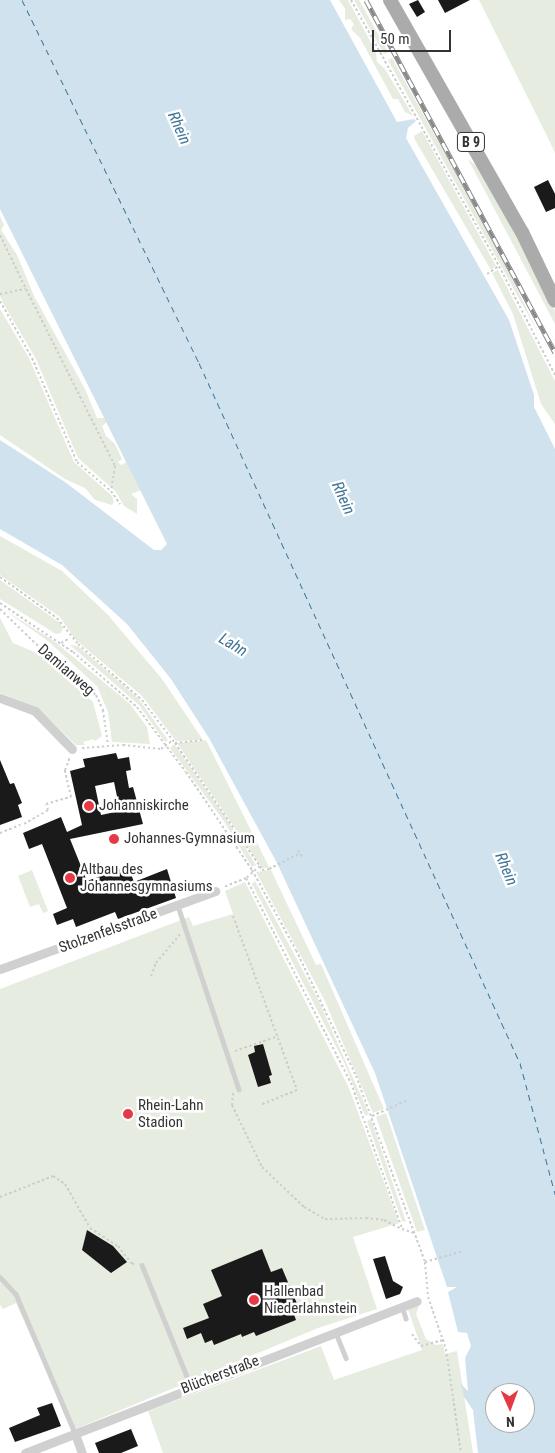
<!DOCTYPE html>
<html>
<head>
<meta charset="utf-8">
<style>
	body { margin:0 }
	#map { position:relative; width:555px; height:1453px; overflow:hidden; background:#fff; font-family:"Roboto Condensed",sans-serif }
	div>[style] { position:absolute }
	.green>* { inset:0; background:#e6ecdf }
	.water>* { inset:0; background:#cfe2ee }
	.ferry>* { height:1px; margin-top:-0.5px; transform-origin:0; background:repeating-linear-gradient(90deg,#3f7597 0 6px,transparent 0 11px) }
	.building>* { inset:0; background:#1a1a1a }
	.path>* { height:2px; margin-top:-1px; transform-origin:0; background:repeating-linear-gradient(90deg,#cdcdcd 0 2.5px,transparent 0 5px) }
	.service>* { height:4.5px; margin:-2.25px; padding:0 2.25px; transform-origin:2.25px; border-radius:2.25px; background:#d0d0d0 }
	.minor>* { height:9px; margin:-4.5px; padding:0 4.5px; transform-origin:4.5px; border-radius:4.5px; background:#d0d0d0 }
	.primary>* { height:14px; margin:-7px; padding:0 7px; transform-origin:7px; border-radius:7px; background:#ababab }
	.rail>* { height:5px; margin-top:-2.5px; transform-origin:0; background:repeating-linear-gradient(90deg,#fff 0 9px,#888 0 18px); box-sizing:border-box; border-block:1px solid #888 }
	.dots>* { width:14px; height:14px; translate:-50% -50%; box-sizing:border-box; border:2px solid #fff; border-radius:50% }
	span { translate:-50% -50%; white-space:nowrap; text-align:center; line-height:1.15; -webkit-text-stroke:5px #fff; paint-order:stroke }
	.shield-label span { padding:1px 4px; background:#fff; border:1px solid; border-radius:4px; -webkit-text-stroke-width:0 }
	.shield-label { font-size:14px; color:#333; font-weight:700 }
	.street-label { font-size:15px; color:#333 }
	.poi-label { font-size:15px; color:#333 }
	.left { translate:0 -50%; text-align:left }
	.water-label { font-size:16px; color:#3f7597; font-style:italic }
	.north { position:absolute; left:485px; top:1383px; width:50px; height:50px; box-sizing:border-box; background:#fff; border:1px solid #adadad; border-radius:50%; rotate:178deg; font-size:14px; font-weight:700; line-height:20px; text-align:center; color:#333 }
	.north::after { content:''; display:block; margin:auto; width:18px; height:22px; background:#e63946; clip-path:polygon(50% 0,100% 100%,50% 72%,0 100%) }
	.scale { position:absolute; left:372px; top:30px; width:79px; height:22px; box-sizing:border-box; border:2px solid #333; border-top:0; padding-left:6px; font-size:15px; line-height:18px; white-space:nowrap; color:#333; -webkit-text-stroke:4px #fff; paint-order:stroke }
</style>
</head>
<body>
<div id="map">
	<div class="green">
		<div style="clip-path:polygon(339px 0,348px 0,376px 52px,377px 62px,385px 69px,413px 116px,405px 112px,398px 99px,393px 99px,360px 38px,351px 29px,354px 24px,350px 19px,345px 20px,345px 9px)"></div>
		<div style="clip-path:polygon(354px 0,359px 0,388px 52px,384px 54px)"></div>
		<div style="clip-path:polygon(479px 0,555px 0,555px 153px,548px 138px)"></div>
		<div style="clip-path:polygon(392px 58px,503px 259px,538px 333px,405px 91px,388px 60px)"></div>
		<div style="clip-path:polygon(422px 131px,496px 266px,491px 270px,415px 140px,414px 136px)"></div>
		<div style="clip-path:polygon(468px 159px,480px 169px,528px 256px,555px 311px,555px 324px)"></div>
		<div style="clip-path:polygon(0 216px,4px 225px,1px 230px,17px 255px,34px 296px,85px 389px,97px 418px,105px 418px,107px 422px,102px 426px,106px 436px,115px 444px,122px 459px,118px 462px,121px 465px,127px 462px,141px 490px,131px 494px,137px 499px,137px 514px,124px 506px,116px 492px,78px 458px,36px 359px,3px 303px,0 296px)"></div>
		<div style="clip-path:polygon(498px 270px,555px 381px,555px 424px,541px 404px,513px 314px,492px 273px)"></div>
		<div style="clip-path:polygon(0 309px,29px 358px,74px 462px,112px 496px,114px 502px,112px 505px,95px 500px,85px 488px,65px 479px,0 435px)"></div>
		<div style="clip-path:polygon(0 536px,62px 571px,108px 615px,162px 679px,203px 740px,176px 741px,142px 696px,75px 639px,60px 617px,0 575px)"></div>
		<div style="clip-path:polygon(0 580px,60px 623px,63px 628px,61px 633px,56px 634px,0 599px)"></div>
		<div style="clip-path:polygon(3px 609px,54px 641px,130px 704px,147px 727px,150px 744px,112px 742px,108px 712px,97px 686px,48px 641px)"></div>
		<div style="clip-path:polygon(0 618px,13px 643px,39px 654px,93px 702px,102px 736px,95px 741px,93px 739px,83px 742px,85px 745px,76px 745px,37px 707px,0 693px)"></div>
		<div style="clip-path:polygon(70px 645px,78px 646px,138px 698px,168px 740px,165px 742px,139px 705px)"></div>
		<div style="clip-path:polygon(206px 740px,269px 867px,268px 868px,262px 868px,177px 743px)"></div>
		<div style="clip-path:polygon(174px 744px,226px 817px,256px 865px,252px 867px,223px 820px,170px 748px)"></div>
		<div style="clip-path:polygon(32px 870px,48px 911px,43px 913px,39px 904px,30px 907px,18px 876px)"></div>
		<div style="clip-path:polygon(271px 870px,316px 965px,321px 964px,384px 1109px,373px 1113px,324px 999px,256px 872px)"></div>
		<div style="clip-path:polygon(255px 881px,318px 999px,369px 1114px,365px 1116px,344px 1062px,252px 884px)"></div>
		<div style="clip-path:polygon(245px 882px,349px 1088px,399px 1223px,353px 1237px,377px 1309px,318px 1328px,73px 1430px,16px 1303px,3px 1309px,0 1305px,0 989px,189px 917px,193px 926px,233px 914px,225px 891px)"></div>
		<div style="clip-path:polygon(386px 1113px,425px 1230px,417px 1232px,376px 1117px)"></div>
		<div style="clip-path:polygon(371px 1119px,406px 1222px,402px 1221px,367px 1121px)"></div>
		<div style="clip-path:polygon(419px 1305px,416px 1314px,426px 1339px,436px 1345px,443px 1344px,445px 1354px,457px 1351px,473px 1453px,163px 1453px,148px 1411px,321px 1346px,334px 1380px,422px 1350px,408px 1309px)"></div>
	</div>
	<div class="water">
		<div style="clip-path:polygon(evenodd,0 0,330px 0,397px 122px,414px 119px,416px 121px,408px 128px,406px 138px,509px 320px,534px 395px,534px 407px,555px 449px,555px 1453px,478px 1453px,473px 1410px,464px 1397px,461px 1384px,468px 1391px,465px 1358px,471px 1346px,467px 1333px,458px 1332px,448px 1292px,457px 1287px,447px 1287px,375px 1073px,277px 863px,209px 738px,171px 679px,127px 624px,62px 565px,0 529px,0 440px,65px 482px,154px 550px,161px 550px,167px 544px,0 209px,0 0,495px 1393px,525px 1393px,525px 1423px,495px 1423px,495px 1393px)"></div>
	</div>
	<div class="ferry">
		<div style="left:22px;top:0;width:404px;rotate:64deg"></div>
		<div style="left:199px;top:363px;width:770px;rotate:65.37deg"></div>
		<div style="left:520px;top:1063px;width:136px;rotate:75deg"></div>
	</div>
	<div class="building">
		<div style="clip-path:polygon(418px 0,425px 12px,417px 17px,409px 4px)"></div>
		<div style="clip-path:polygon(438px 0,470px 0,445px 13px)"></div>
		<div style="clip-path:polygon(548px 180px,555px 194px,555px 208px,546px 212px,534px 187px)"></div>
		<div style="clip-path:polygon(evenodd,116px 753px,118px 759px,129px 757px,131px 770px,126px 771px,129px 788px,133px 787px,143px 824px,70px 839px,87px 881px,128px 866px,134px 882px,167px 869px,176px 898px,118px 919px,115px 912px,76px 927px,73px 919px,57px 925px,53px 914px,67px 908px,42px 844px,29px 849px,23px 833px,61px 817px,67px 832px,82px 825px,70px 771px,85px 767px,83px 759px,116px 753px,114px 782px,120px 811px,101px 815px,95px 786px,114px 782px)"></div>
		<div style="clip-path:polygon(0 760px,10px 784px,14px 783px,22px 803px,18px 805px,22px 817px,0 825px)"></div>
		<div style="clip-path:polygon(263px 1044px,272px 1075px,269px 1076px,271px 1083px,258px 1087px,248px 1055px,255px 1052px,254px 1046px)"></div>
		<div style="clip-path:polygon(87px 1230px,113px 1246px,127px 1262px,111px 1273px,82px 1250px)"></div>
		<div style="clip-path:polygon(262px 1249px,271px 1272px,282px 1268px,298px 1306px,292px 1309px,296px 1320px,256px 1336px,254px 1332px,242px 1337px,241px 1334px,214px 1345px,212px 1340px,205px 1343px,201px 1333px,187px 1339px,183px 1328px,209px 1318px,203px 1304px,222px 1296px,211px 1270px)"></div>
		<div style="clip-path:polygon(385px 1256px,393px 1281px,403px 1287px,400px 1294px,386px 1299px,373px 1259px)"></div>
		<div style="clip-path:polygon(52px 1403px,61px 1426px,15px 1442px,9px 1428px,40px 1415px,37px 1408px)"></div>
		<div style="clip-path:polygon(131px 1429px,138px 1446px,121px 1453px,99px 1453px,95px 1443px)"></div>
	</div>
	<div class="path">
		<div style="left:351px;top:0;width:304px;rotate:60.9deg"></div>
		<div style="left:499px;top:266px;width:123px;rotate:62.8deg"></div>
		<div style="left:0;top:235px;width:60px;rotate:64.3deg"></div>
		<div style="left:487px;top:274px;width:14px;rotate:-34deg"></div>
		<div style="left:0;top:294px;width:26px;rotate:-11deg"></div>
		<div style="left:26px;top:289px;width:198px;rotate:63.3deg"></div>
		<div style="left:115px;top:466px;width:25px;rotate:99deg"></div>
		<div style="left:0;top:301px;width:65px;rotate:60.7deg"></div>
		<div style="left:32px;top:358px;width:113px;rotate:66.6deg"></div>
		<div style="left:77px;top:462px;width:45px;rotate:40.5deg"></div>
		<div style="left:111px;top:491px;width:16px;rotate:55deg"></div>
		<div style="left:0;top:577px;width:70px;rotate:35.7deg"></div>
		<div style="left:57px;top:618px;width:33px;rotate:51deg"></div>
		<div style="left:78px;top:644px;width:85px;rotate:41.2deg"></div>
		<div style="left:142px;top:700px;width:54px;rotate:52.5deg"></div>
		<div style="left:175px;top:743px;width:150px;rotate:55.4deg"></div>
		<div style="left:260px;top:866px;width:18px;rotate:139deg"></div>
		<div style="left:246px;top:878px;width:24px;rotate:158deg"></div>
		<div style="left:0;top:603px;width:88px;rotate:33.9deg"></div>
		<div style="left:73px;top:652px;width:84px;rotate:40.7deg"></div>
		<div style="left:137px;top:707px;width:81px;rotate:53deg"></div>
		<div style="left:186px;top:772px;width:118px;rotate:56deg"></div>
		<div style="left:252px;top:870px;width:91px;rotate:61.2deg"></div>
		<div style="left:296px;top:950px;width:140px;rotate:64.5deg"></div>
		<div style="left:356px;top:1076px;width:198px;rotate:69.6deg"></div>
		<div style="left:425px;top:1262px;width:35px;rotate:85deg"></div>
		<div style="left:428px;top:1297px;width:55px;rotate:70.9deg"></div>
		<div style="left:446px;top:1349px;width:105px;rotate:81.8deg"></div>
		<div style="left:0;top:609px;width:50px;rotate:44.2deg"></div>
		<div style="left:36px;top:644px;width:79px;rotate:40.4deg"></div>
		<div style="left:96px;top:695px;width:17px;rotate:65deg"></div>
		<div style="left:103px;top:710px;width:35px;rotate:82deg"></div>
		<div style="left:61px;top:643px;width:10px;rotate:-29deg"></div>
		<div style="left:175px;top:743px;width:30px;rotate:-6deg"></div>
		<div style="left:82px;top:748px;width:41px;rotate:-4.2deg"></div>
		<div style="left:123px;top:745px;width:38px;rotate:6deg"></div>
		<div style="left:161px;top:749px;width:15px;rotate:-37deg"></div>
		<div style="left:24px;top:824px;width:28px;rotate:-30deg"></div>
		<div style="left:48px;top:810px;width:6px;rotate:-108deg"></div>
		<div style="left:46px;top:804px;width:26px;rotate:-16deg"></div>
		<div style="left:71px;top:797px;width:28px;rotate:-103deg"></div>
		<div style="left:65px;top:770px;width:14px;rotate:-69deg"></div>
		<div style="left:0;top:833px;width:22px;rotate:-22deg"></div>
		<div style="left:298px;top:850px;width:8px;rotate:60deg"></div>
		<div style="left:260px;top:866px;width:4px;rotate:63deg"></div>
		<div style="left:262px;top:870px;width:7px;rotate:-8deg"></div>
		<div style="left:269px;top:869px;width:35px;rotate:-27deg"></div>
		<div style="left:246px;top:878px;width:230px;rotate:62.9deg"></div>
		<div style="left:351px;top:1083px;width:155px;rotate:70.7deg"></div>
		<div style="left:402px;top:1229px;width:13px;rotate:18deg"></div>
		<div style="left:233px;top:916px;width:185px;rotate:69.8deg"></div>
		<div style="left:297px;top:1090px;width:38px;rotate:158deg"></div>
		<div style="left:151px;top:976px;width:14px;rotate:-69deg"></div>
		<div style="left:156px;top:963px;width:38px;rotate:-50deg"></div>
		<div style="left:235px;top:1051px;width:46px;rotate:-19.2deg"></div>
		<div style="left:233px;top:1093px;width:12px;rotate:95deg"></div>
		<div style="left:232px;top:1105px;width:69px;rotate:64.2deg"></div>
		<div style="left:262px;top:1167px;width:58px;rotate:43.6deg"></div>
		<div style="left:304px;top:1207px;width:24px;rotate:30deg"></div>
		<div style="left:325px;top:1219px;width:41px;rotate:-1.4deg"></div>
		<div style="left:366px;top:1218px;width:18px;rotate:6deg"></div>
		<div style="left:384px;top:1220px;width:20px;rotate:27deg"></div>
		<div style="left:372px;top:1116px;width:39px;rotate:-24deg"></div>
		<div style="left:0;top:1197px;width:57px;rotate:-21.6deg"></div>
		<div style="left:53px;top:1176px;width:14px;rotate:34deg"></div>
		<div style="left:65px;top:1184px;width:51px;rotate:60.4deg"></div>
		<div style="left:90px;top:1228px;width:33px;rotate:33deg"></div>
		<div style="left:118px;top:1246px;width:23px;rotate:52deg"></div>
		<div style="left:132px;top:1264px;width:3px;rotate:-18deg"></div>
		<div style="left:425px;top:1262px;width:40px;rotate:-16deg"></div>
		<div style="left:412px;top:1334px;width:15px;rotate:53deg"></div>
		<div style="left:421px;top:1346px;width:24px;rotate:-15deg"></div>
	</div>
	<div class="service">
		<div style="left:178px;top:906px;width:193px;rotate:71.6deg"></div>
		<div style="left:142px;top:1265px;width:131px;rotate:68deg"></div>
		<div style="left:0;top:1277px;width:23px;rotate:47deg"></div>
		<div style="left:16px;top:1294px;width:151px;rotate:67deg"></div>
		<div style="left:402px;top:1306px;width:13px;rotate:72deg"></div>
		<div style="left:336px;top:1333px;width:27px;rotate:68deg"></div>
	</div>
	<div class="minor">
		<div style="left:0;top:698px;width:37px;rotate:20deg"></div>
		<div style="left:35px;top:711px;width:53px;rotate:45.8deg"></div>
		<div style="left:0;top:969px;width:229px;rotate:-19.9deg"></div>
		<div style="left:75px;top:1434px;width:20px;rotate:70deg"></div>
		<div style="left:25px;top:1453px;width:420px;rotate:-21.2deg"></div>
	</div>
	<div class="primary">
		<div style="left:390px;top:0;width:267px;rotate:60.4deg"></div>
		<div style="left:522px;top:232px;width:76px;rotate:64.4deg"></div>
	</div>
	<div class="rail">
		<div style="left:366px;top:0;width:400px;rotate:61.8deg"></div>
	</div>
	<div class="dots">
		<div style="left:89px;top:806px;background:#e63946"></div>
		<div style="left:114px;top:839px;background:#e63946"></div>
		<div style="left:70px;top:878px;background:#e63946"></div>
		<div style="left:128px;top:1114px;background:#e63946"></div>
		<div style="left:254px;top:1300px;background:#e63946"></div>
	</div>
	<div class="shield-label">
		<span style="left:471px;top:142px">B 9</span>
	</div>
	<div class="street-label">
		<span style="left:66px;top:670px;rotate:41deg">Damianweg</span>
		<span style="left:108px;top:931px;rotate:-20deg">Stolzenfelsstraße</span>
		<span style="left:220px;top:1375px;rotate:-21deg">Blücherstraße</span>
	</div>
	<div class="poi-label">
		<span class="left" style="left:99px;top:806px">Johanniskirche</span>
		<span class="left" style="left:124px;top:839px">Johannes-Gymnasium</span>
		<span class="left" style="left:80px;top:878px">Altbau des<br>Johannesgymnasiums</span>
		<span class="left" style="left:138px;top:1114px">Rhein-Lahn<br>Stadion</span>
		<span class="left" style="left:264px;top:1300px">Hallenbad<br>Niederlahnstein</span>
	</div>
	<div class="water-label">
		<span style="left:179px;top:128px;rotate:66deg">Rhein</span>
		<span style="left:343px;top:498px;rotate:66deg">Rhein</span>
		<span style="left:233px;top:645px;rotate:31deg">Lahn</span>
		<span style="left:506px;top:869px;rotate:67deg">Rhein</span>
	</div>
	<div class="north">N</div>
	<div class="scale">50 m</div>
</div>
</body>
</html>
